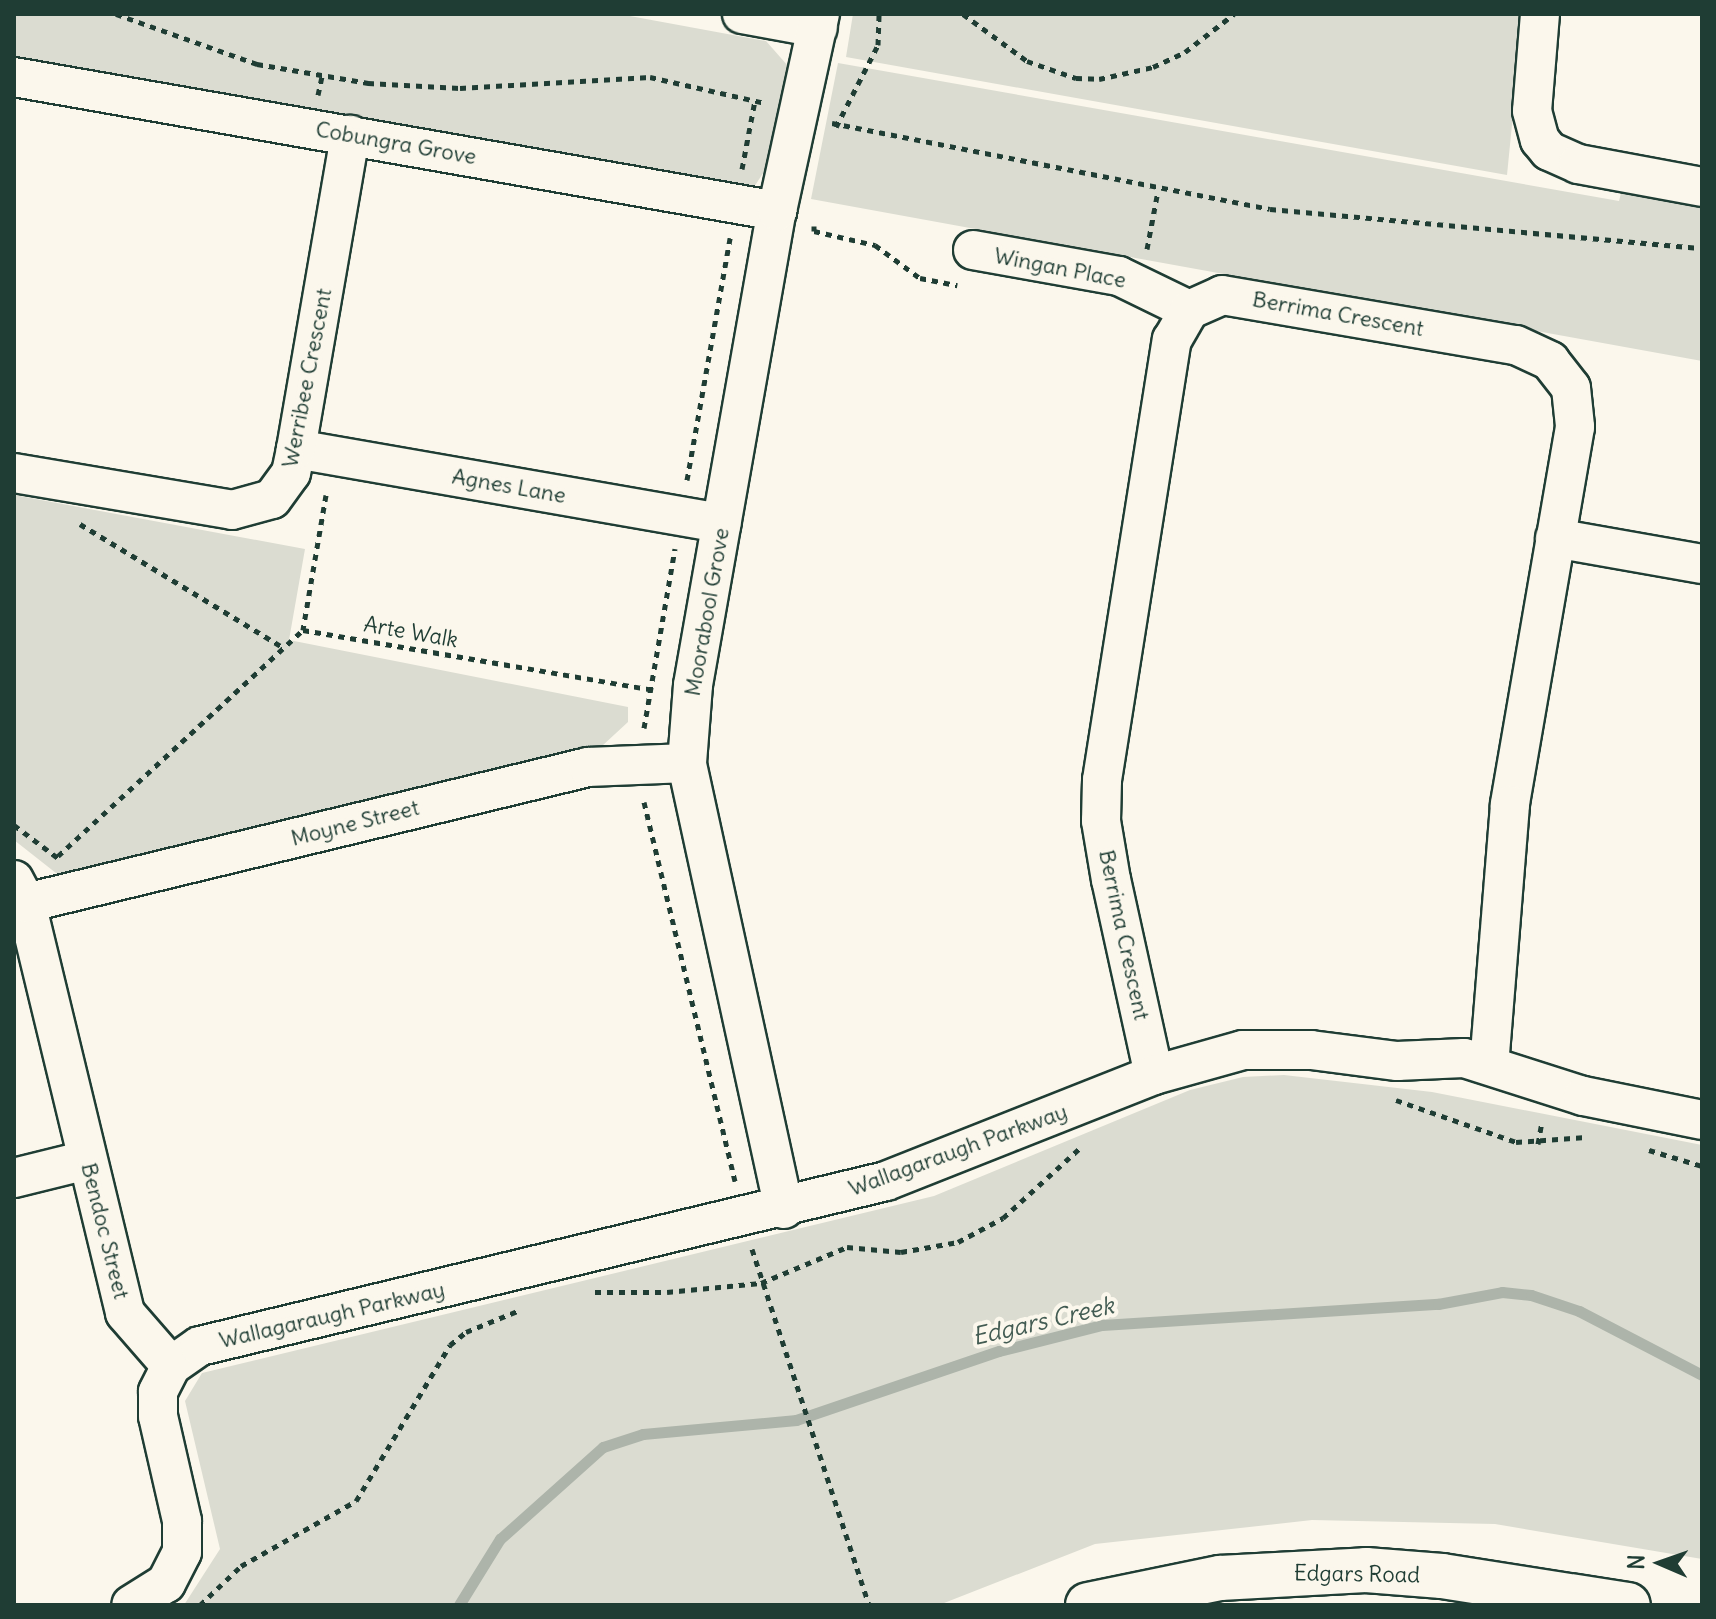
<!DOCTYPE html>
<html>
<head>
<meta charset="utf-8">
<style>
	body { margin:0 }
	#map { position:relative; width:1716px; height:1619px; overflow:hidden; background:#fbf7ec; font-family:Delius,sans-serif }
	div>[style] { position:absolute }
	.green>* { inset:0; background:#dbdcd1 }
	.stream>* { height:11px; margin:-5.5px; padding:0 5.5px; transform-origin:5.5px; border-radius:5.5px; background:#adb4aa }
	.path>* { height:5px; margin-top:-2.5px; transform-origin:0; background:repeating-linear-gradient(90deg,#1f3d34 0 6px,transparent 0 12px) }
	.roads { filter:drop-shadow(2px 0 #1f3d34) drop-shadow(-2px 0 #1f3d34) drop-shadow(0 2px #1f3d34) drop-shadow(0 -2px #1f3d34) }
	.minor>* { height:38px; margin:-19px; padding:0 19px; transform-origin:19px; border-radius:19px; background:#fbf7ec }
	.major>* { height:44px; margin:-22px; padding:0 22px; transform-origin:22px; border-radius:22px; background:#fbf7ec }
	span { translate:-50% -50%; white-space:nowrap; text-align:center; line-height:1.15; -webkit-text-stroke:8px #fbf7ec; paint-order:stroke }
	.street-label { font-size:22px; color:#1f3d34 }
	.water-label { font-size:24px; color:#425b52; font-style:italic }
	.frame { position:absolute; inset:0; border:16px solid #1f3d34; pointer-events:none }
	.north { position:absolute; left:1620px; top:1523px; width:80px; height:80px; -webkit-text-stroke:6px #fbf7ec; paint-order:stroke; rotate:272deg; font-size:22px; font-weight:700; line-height:32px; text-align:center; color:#1f3d34 }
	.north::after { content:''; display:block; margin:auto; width:28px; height:36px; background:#1f3d34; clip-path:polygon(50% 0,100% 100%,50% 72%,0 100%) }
</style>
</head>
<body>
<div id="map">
	<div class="green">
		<div style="clip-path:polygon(14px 14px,619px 14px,766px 41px,788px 66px,769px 164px,754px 187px,14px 65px)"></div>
		<div style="clip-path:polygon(853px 14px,1523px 14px,1507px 175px,846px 57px)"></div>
		<div style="clip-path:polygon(838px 63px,1619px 201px,1622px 189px,1702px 204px,1702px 361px,811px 199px)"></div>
		<div style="clip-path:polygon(14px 495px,305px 549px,289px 640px,628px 707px,628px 722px,602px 746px,61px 877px,14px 840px)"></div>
		<div style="clip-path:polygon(1284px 1075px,1432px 1092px,1702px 1145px,1702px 1559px,1495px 1524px,1312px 1520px,1095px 1544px,939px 1605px,184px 1605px,220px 1549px,185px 1401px,202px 1373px,934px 1196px,1190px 1090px,1243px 1077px)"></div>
	</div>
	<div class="stream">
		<div style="left:459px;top:1605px;width:78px;rotate:-58.2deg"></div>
		<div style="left:500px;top:1539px;width:138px;rotate:-41.8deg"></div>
		<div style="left:603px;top:1447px;width:42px;rotate:-18deg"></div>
		<div style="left:643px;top:1434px;width:154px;rotate:-5.2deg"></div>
		<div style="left:796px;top:1420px;width:214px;rotate:-18.8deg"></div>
		<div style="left:999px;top:1351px;width:106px;rotate:-14.2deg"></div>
		<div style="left:1102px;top:1325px;width:337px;rotate:-3.6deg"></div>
		<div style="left:1438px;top:1304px;width:65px;rotate:-10.6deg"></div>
		<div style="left:1502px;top:1292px;width:29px;rotate:6deg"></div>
		<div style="left:1531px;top:1295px;width:51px;rotate:18.4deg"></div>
		<div style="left:1579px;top:1311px;width:139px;rotate:27.5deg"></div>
	</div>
	<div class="path">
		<div style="left:116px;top:14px;width:150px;rotate:19.5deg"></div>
		<div style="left:257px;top:64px;width:113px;rotate:9.7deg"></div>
		<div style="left:368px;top:83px;width:92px;rotate:3.1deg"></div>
		<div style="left:460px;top:88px;width:190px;rotate:-3.3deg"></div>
		<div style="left:650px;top:77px;width:118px;rotate:12.7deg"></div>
		<div style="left:963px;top:14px;width:79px;rotate:36.3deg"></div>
		<div style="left:1027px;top:61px;width:52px;rotate:19.1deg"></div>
		<div style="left:1076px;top:78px;width:23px;rotate:2deg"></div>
		<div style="left:1099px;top:79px;width:55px;rotate:-12.5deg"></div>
		<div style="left:1153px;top:67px;width:35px;rotate:-25deg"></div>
		<div style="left:1185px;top:52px;width:62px;rotate:-37.8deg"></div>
		<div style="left:318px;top:95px;width:19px;rotate:-78deg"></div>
		<div style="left:832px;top:123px;width:446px;rotate:11.1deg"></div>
		<div style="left:1270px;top:209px;width:434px;rotate:5.2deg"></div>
		<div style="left:836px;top:127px;width:92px;rotate:-62.9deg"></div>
		<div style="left:878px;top:45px;width:31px;rotate:-88deg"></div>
		<div style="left:742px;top:169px;width:70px;rotate:-79.3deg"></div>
		<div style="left:814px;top:226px;width:5px;rotate:90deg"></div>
		<div style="left:814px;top:231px;width:63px;rotate:12.9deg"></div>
		<div style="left:875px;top:245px;width:56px;rotate:36.3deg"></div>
		<div style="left:920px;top:278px;width:38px;rotate:11deg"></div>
		<div style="left:1147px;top:249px;width:59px;rotate:-79.3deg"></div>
		<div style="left:687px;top:480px;width:246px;rotate:-79.9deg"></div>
		<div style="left:326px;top:495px;width:137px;rotate:99.7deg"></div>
		<div style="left:303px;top:630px;width:351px;rotate:9.7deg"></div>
		<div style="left:80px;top:524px;width:239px;rotate:31.3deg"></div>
		<div style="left:644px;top:728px;width:182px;rotate:-80.2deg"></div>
		<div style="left:644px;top:802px;width:390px;rotate:76.5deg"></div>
		<div style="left:14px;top:825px;width:55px;rotate:36.9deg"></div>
		<div style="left:58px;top:856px;width:333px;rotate:-42.7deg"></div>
		<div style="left:1396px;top:1100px;width:127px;rotate:19.3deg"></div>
		<div style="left:1516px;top:1142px;width:70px;rotate:-4.1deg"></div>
		<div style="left:1538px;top:1144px;width:23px;rotate:-80deg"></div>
		<div style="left:1649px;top:1150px;width:55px;rotate:16.8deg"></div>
		<div style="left:752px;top:1249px;width:375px;rotate:71.8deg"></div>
		<div style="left:595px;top:1292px;width:72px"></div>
		<div style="left:667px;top:1292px;width:94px;rotate:-5.5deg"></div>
		<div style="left:761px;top:1283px;width:93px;rotate:-22.7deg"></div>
		<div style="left:847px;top:1247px;width:54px;rotate:5.3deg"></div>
		<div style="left:901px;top:1252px;width:58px;rotate:-10deg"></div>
		<div style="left:958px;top:1242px;width:51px;rotate:-28.1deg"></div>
		<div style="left:1003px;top:1218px;width:105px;rotate:-42.3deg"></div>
		<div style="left:200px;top:1605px;width:57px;rotate:-43.6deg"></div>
		<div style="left:241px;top:1566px;width:132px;rotate:-29.5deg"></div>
		<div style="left:356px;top:1501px;width:182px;rotate:-58.9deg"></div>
		<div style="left:450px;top:1345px;width:21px;rotate:-39deg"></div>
		<div style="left:466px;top:1332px;width:58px;rotate:-22.2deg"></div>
	</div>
	<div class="roads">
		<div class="minor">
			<div style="left:742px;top:14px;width:77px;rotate:10.4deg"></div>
			<div style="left:1540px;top:14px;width:97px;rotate:94.7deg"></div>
			<div style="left:1532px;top:111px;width:30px;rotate:75deg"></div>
			<div style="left:1540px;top:140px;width:14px;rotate:51deg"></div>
			<div style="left:1549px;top:151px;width:32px;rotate:24deg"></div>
			<div style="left:1578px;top:164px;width:126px;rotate:10.5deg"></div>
			<div style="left:14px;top:77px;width:775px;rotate:9.96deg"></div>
			<div style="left:973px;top:250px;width:148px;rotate:10.1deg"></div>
			<div style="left:1119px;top:276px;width:78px;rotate:25.9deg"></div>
			<div style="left:296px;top:449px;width:432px;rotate:9.9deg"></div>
			<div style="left:14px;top:473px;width:221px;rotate:9.6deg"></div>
			<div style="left:232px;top:510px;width:41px;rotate:-15.4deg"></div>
			<div style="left:272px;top:499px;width:32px;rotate:-54deg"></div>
			<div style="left:291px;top:473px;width:25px;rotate:-78deg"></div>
			<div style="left:296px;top:449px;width:319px;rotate:-80.2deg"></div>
			<div style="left:1555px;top:538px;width:149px;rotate:10deg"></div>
			<div style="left:14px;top:880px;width:26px;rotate:62deg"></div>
			<div style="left:26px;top:903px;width:422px;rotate:76.4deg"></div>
			<div style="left:125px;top:1313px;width:70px;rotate:49deg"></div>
			<div style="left:171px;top:1366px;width:29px;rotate:117deg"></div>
			<div style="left:158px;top:1392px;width:24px;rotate:90deg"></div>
			<div style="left:158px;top:1416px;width:108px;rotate:77.1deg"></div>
			<div style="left:182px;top:1521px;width:31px;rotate:90deg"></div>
			<div style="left:182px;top:1552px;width:35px;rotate:117deg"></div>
			<div style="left:166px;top:1583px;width:41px;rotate:147.8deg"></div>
			<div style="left:26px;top:903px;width:578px;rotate:-13.6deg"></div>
			<div style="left:588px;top:767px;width:99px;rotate:-2.3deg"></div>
			<div style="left:1154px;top:1075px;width:200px;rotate:-102.4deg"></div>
			<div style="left:1111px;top:880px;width:60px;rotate:-99.6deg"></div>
			<div style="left:1101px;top:821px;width:41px;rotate:-88.6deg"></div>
			<div style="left:1102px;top:780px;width:446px;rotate:-81deg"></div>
			<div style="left:1172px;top:340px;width:34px;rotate:-60deg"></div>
			<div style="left:1189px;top:310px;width:36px;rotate:-24deg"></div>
			<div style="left:1222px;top:295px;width:298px;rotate:9.7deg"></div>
			<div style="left:1516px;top:345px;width:38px;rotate:25deg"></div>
			<div style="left:1550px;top:361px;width:34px;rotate:52deg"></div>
			<div style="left:1571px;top:388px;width:39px;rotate:84deg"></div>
			<div style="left:1575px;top:427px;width:384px;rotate:99.8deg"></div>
			<div style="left:1510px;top:805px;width:260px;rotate:94.6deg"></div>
			<div style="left:14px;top:1178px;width:75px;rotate:-13.9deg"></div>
			<div style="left:784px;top:1209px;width:456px;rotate:-102.3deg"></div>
			<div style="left:687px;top:763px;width:78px;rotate:-85.6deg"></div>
			<div style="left:693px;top:685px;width:481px;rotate:-80deg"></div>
			<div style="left:777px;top:211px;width:202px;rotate:-77.7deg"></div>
			<div style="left:171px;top:1366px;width:35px;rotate:-35deg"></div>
			<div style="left:200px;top:1346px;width:706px;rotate:-13.52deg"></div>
			<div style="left:886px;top:1181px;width:288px;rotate:-21.6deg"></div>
			<div style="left:1154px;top:1075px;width:92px;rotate:-15.7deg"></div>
			<div style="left:1243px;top:1050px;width:68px"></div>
			<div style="left:1311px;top:1050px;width:87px;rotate:7.3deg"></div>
			<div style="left:1397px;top:1061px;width:67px;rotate:-2.6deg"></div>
			<div style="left:1464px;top:1058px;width:125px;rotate:17.7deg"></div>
			<div style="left:1583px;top:1096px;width:121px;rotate:11.4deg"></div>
		</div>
		<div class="major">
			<div style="left:1088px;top:1605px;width:135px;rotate:-11.6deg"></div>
			<div style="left:1220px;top:1578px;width:146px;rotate:-3.1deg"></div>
			<div style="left:1366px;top:1570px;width:76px;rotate:4.5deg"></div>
			<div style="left:1442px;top:1576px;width:188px;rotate:8.9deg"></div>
		</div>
	</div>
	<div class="street-label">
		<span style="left:396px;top:143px;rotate:10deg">Cobungra Grove</span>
		<span style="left:1060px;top:268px;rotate:11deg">Wingan Place</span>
		<span style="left:1338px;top:314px;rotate:10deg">Berrima Crescent</span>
		<span style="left:307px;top:378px;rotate:-79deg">Werribee Crescent</span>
		<span style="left:509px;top:486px;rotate:10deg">Agnes Lane</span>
		<span style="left:707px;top:612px;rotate:-80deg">Moorabool Grove</span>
		<span style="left:411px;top:632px;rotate:10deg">Arte Walk</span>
		<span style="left:355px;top:823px;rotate:-14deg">Moyne Street</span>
		<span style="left:1124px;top:935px;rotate:78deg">Berrima Crescent</span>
		<span style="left:958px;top:1150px;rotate:-20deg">Wallagaraugh Parkway</span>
		<span style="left:105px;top:1231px;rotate:76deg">Bendoc Street</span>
		<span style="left:332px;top:1315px;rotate:-13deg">Wallagaraugh Parkway</span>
		<span style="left:1357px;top:1574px;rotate:1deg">Edgars Road</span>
	</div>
	<div class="water-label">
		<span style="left:1043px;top:1321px;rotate:-13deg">Edgars Creek</span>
	</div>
	<div class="frame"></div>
	<div class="north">N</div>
</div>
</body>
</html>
